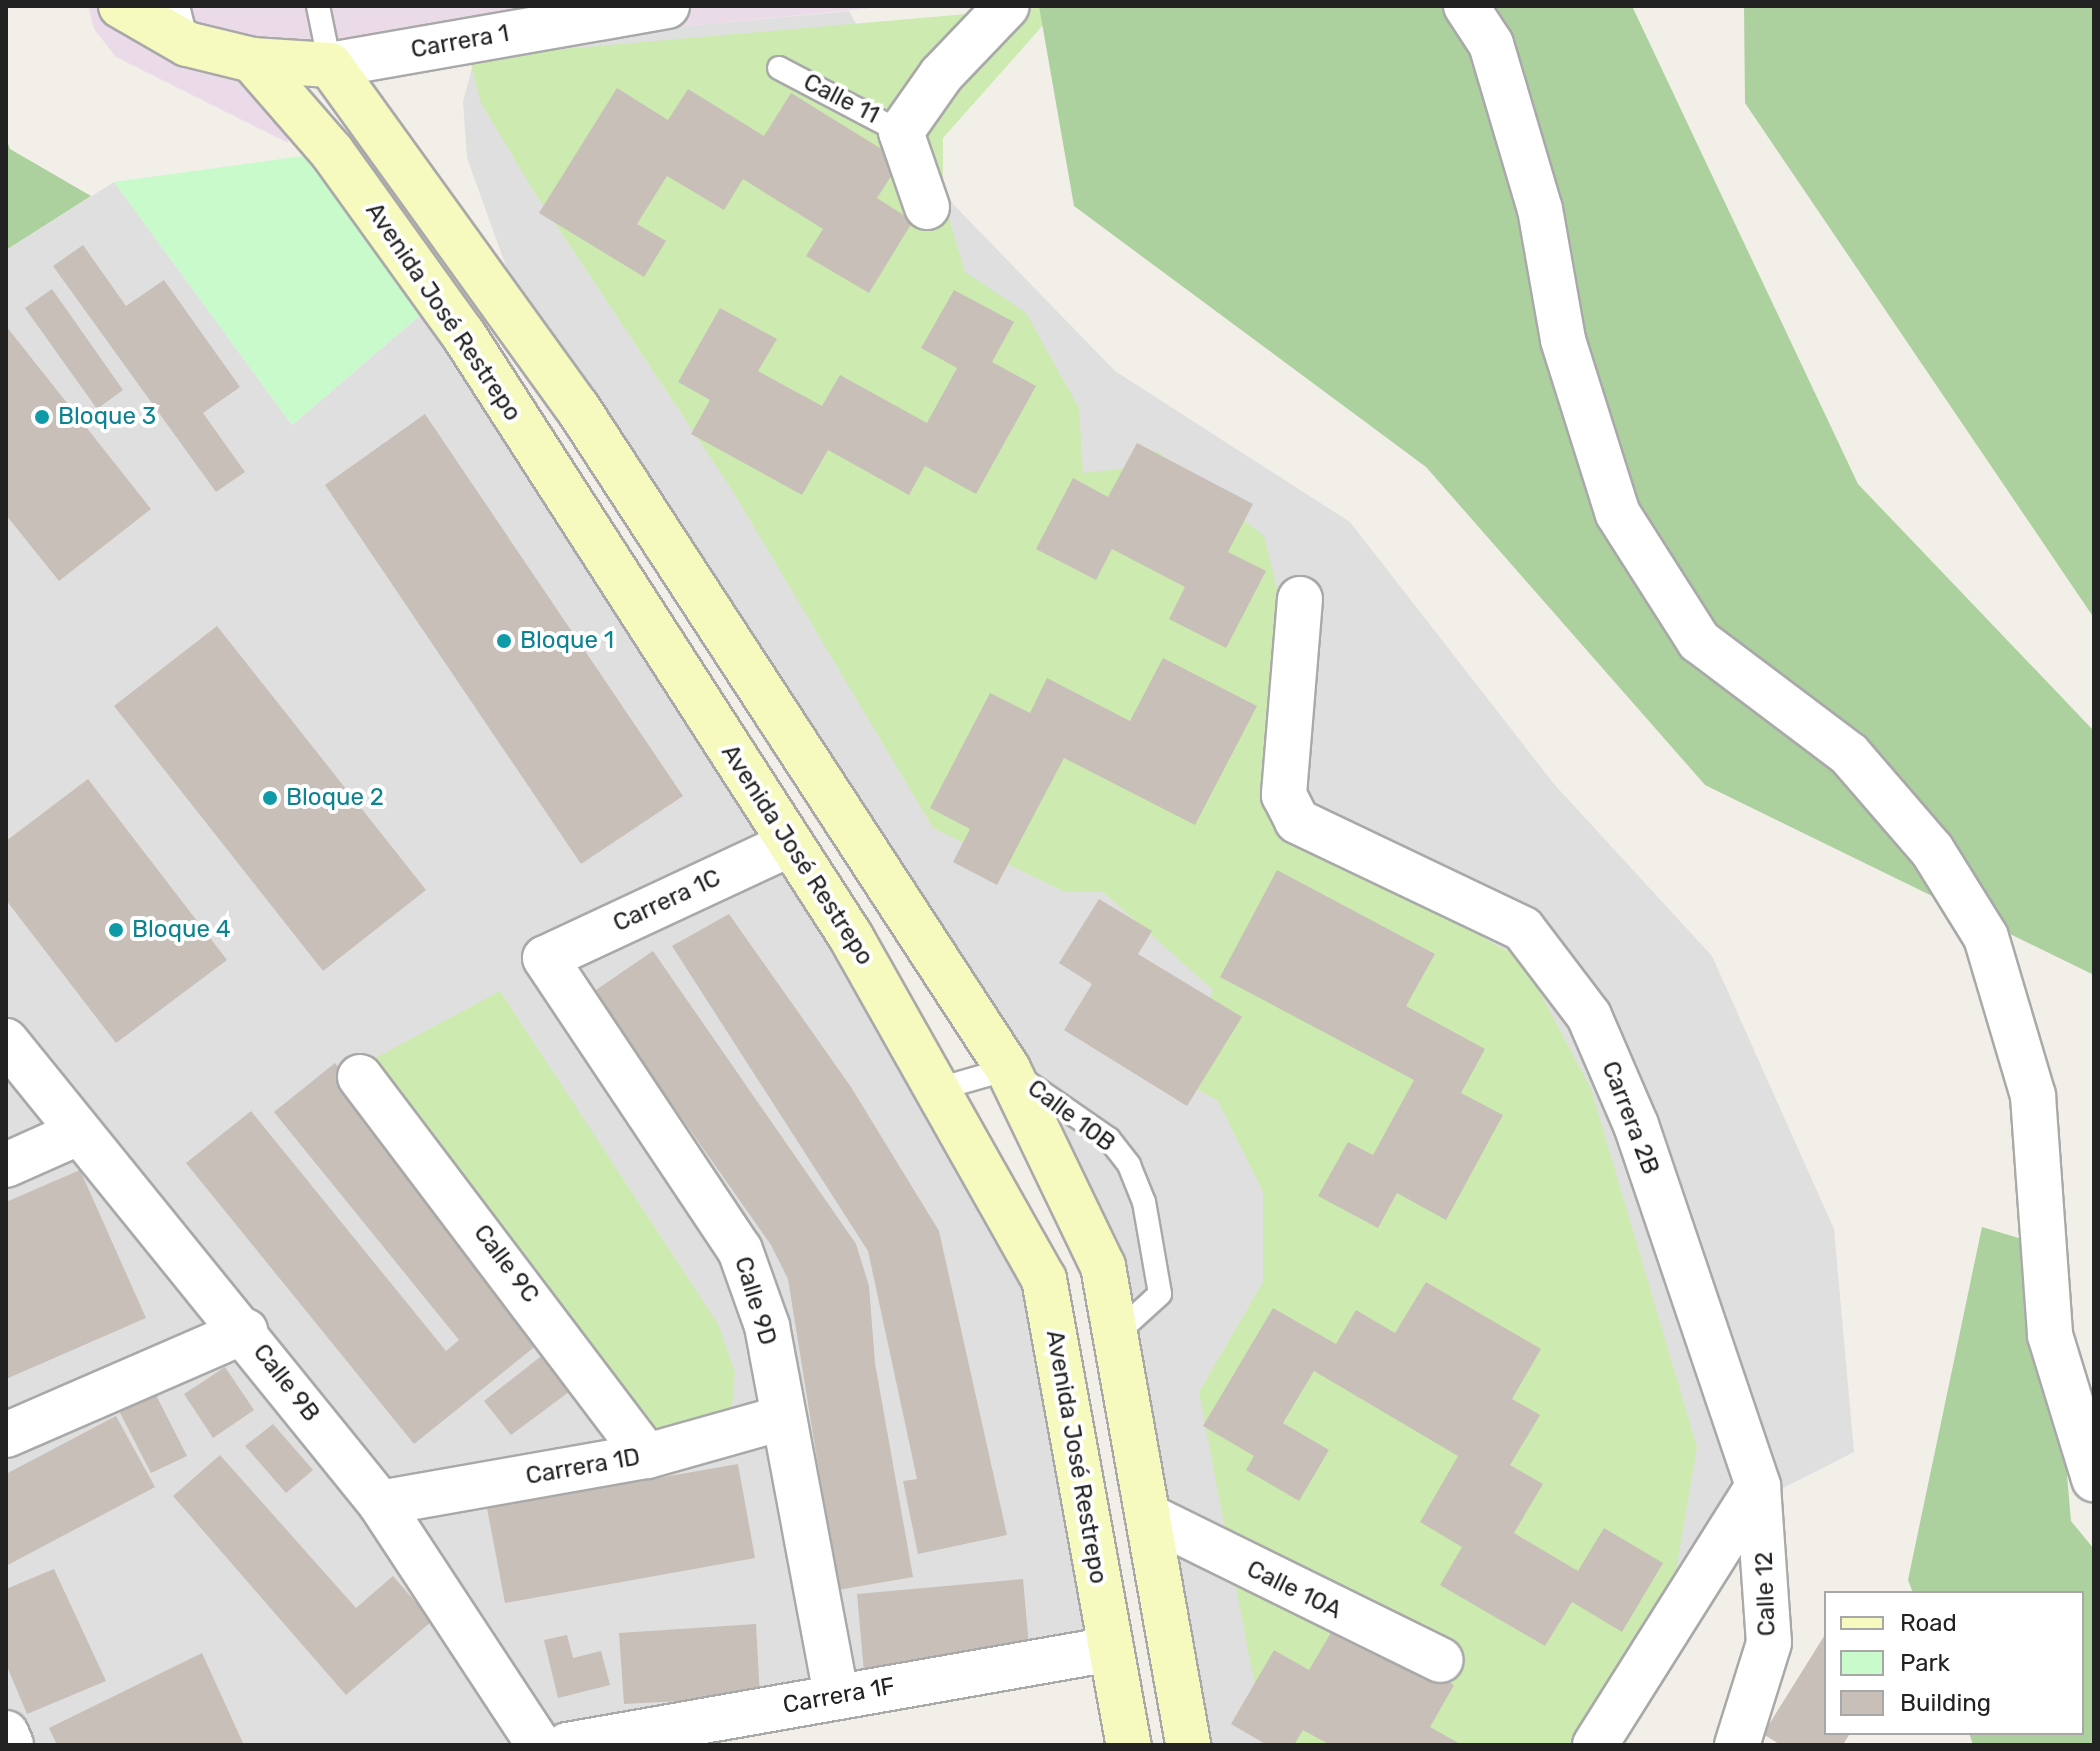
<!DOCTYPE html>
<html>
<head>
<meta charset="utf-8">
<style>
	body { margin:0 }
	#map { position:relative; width:2100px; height:1751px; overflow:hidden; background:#f2efe9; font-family:Rubik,sans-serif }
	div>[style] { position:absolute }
	.residential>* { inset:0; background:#e0dfdf }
	.industrial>* { inset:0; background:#ebdbe8 }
	.grass>* { inset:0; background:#cdebb0 }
	.forest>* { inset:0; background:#add19e }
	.park>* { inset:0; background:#c8facc }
	.building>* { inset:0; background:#c7bfb8 }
	.roads { filter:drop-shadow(2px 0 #a9a9a9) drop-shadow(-2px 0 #a9a9a9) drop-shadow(0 2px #a9a9a9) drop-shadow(0 -2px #a9a9a9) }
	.lane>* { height:22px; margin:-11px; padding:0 11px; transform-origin:11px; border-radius:11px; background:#fff }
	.street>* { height:44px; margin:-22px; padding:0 22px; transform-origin:22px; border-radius:22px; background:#fff }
	.secondary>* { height:44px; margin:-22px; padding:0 22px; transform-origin:22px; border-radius:22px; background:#f7fabf }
	.dots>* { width:22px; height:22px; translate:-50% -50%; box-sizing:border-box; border:4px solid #fff; border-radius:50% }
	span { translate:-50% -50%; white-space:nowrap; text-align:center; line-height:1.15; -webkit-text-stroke:8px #fff; paint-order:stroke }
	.street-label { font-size:24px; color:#222 }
	.culture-label { font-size:24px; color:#0d838f }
	.left { translate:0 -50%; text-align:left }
	.frame { position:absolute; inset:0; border:8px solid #222; pointer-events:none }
	.legend { position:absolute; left:1824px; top:1591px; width:260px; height:144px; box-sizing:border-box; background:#fff; border:2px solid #a7a7a7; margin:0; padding:10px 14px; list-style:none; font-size:24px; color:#222 }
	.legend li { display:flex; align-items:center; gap:16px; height:40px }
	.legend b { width:40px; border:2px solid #a7a7a7 }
</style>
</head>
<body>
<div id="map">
	<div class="residential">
		<div style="clip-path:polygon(849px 11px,953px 204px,1115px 371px,1350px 522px,1554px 784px,1712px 956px,1834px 1229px,1854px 1452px,1746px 1507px,1609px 1745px,1196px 1745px,1122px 1262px,893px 851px,508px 272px,467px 158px,463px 102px,478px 45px)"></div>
		<div style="clip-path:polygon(114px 182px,292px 425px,439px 299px,1044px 1279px,1111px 1649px,579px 1745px,7px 1745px,6px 250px)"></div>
	</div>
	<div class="industrial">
		<div style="clip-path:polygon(88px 6px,883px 6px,883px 7px,281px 65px,288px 143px,116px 57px,94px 29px)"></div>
	</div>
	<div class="grass">
		<div style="clip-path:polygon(1060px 6px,943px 138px,943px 198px,965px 272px,1026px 313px,1079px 408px,1083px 473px,1145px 466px,1156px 450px,1264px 536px,1278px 592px,1273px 795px,1371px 876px,1522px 959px,1591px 1089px,1697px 1447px,1675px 1577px,1569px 1745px,1266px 1745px,1199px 1392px,1263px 1282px,1263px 1192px,1218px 1101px,1177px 1078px,1213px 990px,1103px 892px,1065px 892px,933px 828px,732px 490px,533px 190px,481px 103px,469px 57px)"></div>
		<div style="clip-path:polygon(500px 991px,718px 1324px,735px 1372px,732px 1405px,703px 1427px,651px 1442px,366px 1063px)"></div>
	</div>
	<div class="forest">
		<div style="clip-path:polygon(1039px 6px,1632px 6px,1858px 484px,2094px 731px,2094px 975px,1705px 785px,1426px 467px,1074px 206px)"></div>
		<div style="clip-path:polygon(1744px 6px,2094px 6px,2094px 618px,1745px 103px)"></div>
		<div style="clip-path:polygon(6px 138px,10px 149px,91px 196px,6px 250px)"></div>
		<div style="clip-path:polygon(1982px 1227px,2032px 1242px,2057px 1362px,2071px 1521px,2094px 1549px,2094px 1745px,1973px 1745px,1969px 1733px,2082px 1733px,2082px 1593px,1913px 1593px,1908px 1580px)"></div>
	</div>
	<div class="park">
		<div style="clip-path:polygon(332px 152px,439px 299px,292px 425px,114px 182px)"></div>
	</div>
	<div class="building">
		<div style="clip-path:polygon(617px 88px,668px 120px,688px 89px,764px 136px,791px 93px,901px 161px,877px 198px,913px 221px,869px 293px,806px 256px,823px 229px,743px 179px,724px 210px,667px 176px,637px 224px,666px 241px,644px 277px,539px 213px)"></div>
		<div style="clip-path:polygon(83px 245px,126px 306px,164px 280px,240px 387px,203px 413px,245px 472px,216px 492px,53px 266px)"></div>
		<div style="clip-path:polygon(52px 289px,123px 390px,97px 409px,25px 308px)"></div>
		<div style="clip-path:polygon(954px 290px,1014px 322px,992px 362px,1036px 386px,976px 494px,925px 466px,909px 495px,828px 450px,802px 495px,691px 434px,710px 400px,678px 382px,720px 308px,777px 339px,758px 371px,822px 406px,840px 375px,927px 423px,957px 368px,921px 348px)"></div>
		<div style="clip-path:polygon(6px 326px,151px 509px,59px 581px,6px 515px)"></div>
		<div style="clip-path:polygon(425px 414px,683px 796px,581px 864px,325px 485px)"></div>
		<div style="clip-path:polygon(1137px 443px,1253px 504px,1228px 552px,1266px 571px,1226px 648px,1169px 619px,1185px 587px,1112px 549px,1096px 580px,1036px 549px,1073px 478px,1108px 497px)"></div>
		<div style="clip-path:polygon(217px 626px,426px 890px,323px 971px,114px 706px)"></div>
		<div style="clip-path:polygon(1163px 658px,1257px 706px,1195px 825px,1064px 758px,997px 885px,953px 862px,970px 829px,930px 808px,990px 693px,1030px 713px,1047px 678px,1130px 721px)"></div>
		<div style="clip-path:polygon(88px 779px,227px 960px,116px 1043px,6px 900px,6px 841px)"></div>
		<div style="clip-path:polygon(1277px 870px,1435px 954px,1406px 1006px,1485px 1049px,1461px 1093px,1503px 1115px,1446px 1220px,1397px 1193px,1378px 1228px,1318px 1196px,1348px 1142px,1373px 1155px,1414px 1080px,1220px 977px)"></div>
		<div style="clip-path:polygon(1099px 899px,1152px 931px,1138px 954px,1242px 1017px,1187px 1106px,1064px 1030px,1092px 984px,1059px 963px)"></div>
		<div style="clip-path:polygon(729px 914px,851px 1087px,939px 1231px,1007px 1535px,918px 1554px,903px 1481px,917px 1479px,868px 1251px,672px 946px)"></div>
		<div style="clip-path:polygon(653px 951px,856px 1244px,869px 1286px,875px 1363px,913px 1577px,838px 1590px,788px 1279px,771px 1245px,593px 992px)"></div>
		<div style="clip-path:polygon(335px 1063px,553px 1332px,414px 1444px,186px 1163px,251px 1111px,446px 1351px,459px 1340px,274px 1112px)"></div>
		<div style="clip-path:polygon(80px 1170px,146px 1318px,6px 1379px,6px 1202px)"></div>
		<div style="clip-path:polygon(1426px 1282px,1541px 1349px,1512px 1399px,1540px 1415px,1510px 1465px,1543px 1484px,1514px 1533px,1578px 1571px,1604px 1528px,1663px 1563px,1622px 1632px,1572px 1602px,1545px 1646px,1440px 1585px,1462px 1547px,1420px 1522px,1458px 1456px,1314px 1371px,1283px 1423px,1329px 1450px,1299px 1501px,1246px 1470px,1254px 1456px,1203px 1426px,1273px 1308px,1336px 1344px,1356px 1310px,1395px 1333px)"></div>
		<div style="clip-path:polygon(549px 1350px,577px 1386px,511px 1435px,484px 1401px)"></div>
		<div style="clip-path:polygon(225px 1367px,254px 1410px,213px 1438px,184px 1394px)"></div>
		<div style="clip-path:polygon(154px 1391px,187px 1456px,151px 1473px,118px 1409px)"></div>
		<div style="clip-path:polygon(116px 1416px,155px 1487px,6px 1566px,6px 1474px)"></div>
		<div style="clip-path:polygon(273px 1424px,313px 1470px,286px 1493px,245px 1446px)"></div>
		<div style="clip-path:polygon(220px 1455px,356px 1608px,393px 1576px,432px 1621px,346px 1695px,173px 1496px)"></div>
		<div style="clip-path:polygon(738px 1464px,755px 1558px,505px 1603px,487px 1508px)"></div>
		<div style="clip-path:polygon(54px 1569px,106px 1681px,27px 1714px,6px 1664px,6px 1589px)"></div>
		<div style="clip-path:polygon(1023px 1579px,1030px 1657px,864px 1672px,857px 1594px)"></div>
		<div style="clip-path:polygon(1339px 1619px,1454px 1685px,1430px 1727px,1462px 1745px,1330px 1745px,1303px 1730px,1294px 1745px,1267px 1745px,1231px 1724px,1274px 1650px,1309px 1670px)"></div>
		<div style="clip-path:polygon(756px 1624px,760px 1697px,624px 1704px,619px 1633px)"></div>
		<div style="clip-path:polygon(1826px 1633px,1826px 1733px,1850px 1733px,1843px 1745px,1781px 1745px,1763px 1734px)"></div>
		<div style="clip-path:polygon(567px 1635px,573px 1658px,601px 1651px,610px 1685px,558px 1698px,544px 1640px)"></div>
		<div style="clip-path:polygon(202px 1653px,243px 1743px,57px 1745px,49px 1728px)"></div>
	</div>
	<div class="roads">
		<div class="lane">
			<div style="left:178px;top:6px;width:38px;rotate:76deg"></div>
			<div style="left:318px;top:6px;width:60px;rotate:78.5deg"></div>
			<div style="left:779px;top:68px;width:138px;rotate:27.7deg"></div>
			<div style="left:942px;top:1088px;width:69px;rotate:-16.1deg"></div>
			<div style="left:1008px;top:1069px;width:123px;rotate:34.7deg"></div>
			<div style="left:1109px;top:1139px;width:33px;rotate:52deg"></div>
			<div style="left:1129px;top:1165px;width:40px;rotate:68deg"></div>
			<div style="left:1144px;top:1202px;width:93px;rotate:80.1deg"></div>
			<div style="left:1160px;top:1294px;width:61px;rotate:137.7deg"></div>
		</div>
		<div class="street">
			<div style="left:1466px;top:6px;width:45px;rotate:56.7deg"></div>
			<div style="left:1491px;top:44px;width:172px;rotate:73.5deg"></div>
			<div style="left:1540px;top:209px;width:133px;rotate:80deg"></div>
			<div style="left:1563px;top:340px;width:182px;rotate:72.5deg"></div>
			<div style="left:1618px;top:514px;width:151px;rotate:57.5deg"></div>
			<div style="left:1699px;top:641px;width:188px;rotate:37deg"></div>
			<div style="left:1849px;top:754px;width:127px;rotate:49.2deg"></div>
			<div style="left:1932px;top:850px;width:102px;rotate:58.2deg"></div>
			<div style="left:1986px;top:937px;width:166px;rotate:73.5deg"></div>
			<div style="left:2033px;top:1096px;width:240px;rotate:85.9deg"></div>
			<div style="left:2050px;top:1335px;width:151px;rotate:73deg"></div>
			<div style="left:330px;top:65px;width:342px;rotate:-9.9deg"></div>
			<div style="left:927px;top:207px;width:79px;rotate:-109.1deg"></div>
			<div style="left:901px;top:132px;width:70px;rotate:-54.9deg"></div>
			<div style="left:941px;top:75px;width:95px;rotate:-46.3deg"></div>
			<div style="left:1300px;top:599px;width:197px;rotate:94.7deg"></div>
			<div style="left:1284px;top:795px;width:29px;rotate:63deg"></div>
			<div style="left:1297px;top:821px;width:250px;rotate:25.5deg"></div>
			<div style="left:1523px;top:929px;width:109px;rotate:52.8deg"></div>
			<div style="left:1589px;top:1016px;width:119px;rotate:66.7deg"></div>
			<div style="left:1636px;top:1125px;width:381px;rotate:71.3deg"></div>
			<div style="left:1758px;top:1486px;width:157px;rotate:86deg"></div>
			<div style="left:1769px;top:1643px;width:107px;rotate:107.4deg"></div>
			<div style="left:790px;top:844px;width:270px;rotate:155deg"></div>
			<div style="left:545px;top:958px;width:351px;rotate:56.3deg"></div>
			<div style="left:740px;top:1250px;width:81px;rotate:70.4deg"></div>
			<div style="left:767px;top:1326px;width:376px;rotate:79.4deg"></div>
			<div style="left:6px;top:1041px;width:594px;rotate:51.01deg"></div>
			<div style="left:380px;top:1503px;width:290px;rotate:56.7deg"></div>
			<div style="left:360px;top:1077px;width:475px;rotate:52.9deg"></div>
			<div style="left:6px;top:1165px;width:79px;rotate:-24deg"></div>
			<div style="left:6px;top:1435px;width:261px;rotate:-23.5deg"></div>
			<div style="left:380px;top:1503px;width:271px;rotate:-10deg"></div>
			<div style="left:647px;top:1456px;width:140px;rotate:-15.7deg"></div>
			<div style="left:1148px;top:1516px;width:326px;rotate:26.2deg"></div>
			<div style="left:6px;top:1733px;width:13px;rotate:67deg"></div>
			<div style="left:567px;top:1745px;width:552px;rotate:-10.01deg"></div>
			<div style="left:1595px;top:1745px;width:306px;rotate:-57.8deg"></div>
		</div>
		<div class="secondary">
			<div style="left:121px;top:6px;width:76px;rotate:29.9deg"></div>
			<div style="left:187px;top:44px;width:67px;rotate:13.8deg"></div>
			<div style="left:252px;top:60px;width:78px;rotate:3.7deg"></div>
			<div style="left:330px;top:65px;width:422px;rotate:54.2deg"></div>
			<div style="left:577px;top:407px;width:790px;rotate:56.93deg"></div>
			<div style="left:1008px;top:1069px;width:219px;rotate:64.3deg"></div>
			<div style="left:1103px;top:1266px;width:486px;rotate:79.9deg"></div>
			<div style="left:252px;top:60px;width:122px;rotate:49deg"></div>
			<div style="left:332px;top:152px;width:224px;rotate:54.3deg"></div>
			<div style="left:463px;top:334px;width:717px;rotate:57.24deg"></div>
			<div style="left:851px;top:937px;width:393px;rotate:60.6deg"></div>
			<div style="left:1044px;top:1279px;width:474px;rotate:79.7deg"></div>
		</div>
	</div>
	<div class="dots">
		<div style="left:42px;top:417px;background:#0f9aa8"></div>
		<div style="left:504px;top:641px;background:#0f9aa8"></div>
		<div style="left:270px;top:798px;background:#0f9aa8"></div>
		<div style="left:116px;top:930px;background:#0f9aa8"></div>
	</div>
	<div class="street-label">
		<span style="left:460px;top:42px;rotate:-10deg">Carrera 1</span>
		<span style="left:841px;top:99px;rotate:27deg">Calle 11</span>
		<span style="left:443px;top:312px;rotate:56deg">Avenida José Restrepo</span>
		<span style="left:797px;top:855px;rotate:57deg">Avenida José Restrepo</span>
		<span style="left:667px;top:901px;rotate:-25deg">Carrera 1C</span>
		<span style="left:1071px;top:1116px;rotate:37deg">Calle 10B</span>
		<span style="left:1630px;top:1118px;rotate:69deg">Carrera 2B</span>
		<span style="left:506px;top:1264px;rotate:53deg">Calle 9C</span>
		<span style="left:755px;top:1301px;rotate:73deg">Calle 9D</span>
		<span style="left:286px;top:1383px;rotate:52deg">Calle 9B</span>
		<span style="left:1076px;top:1457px;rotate:80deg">Avenida José Restrepo</span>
		<span style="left:583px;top:1467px;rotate:-10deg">Carrera 1D</span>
		<span style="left:1294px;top:1590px;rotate:26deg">Calle 10A</span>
		<span style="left:1766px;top:1594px;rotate:-92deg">Calle 12</span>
		<span style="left:839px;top:1696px;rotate:-10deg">Carrera 1F</span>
	</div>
	<div class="culture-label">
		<span class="left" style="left:58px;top:417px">Bloque 3</span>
		<span class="left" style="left:520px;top:641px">Bloque 1</span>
		<span class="left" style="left:286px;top:798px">Bloque 2</span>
		<span class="left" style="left:132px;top:930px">Bloque 4</span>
	</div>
	<div class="frame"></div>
	<ul class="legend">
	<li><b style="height:10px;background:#f7fabf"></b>Road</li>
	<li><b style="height:22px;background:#c8facc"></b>Park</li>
	<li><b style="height:22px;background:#c7bfb8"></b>Building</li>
	</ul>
</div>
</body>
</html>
